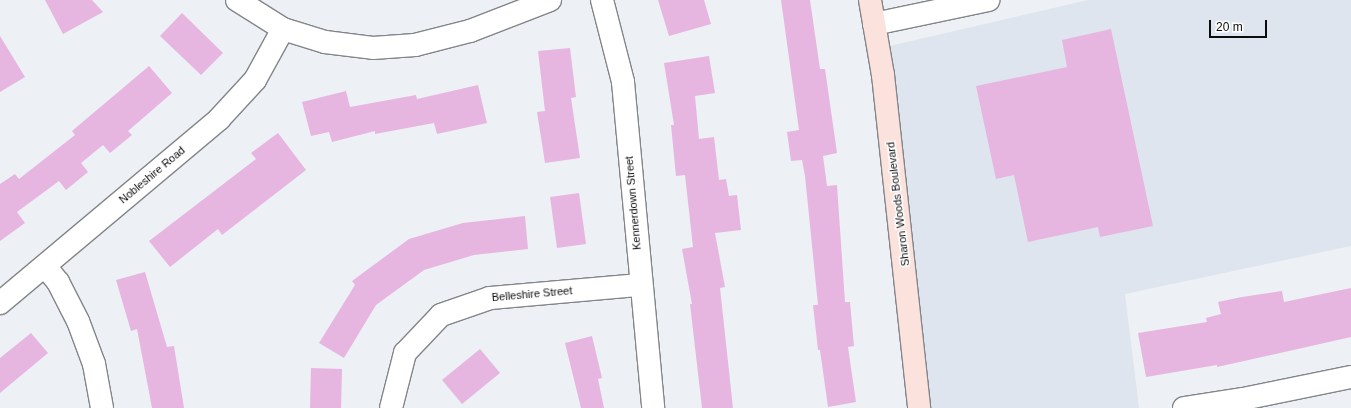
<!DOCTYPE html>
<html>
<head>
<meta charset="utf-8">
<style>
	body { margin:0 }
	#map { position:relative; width:1351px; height:408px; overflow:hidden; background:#edf0f4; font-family:Helvetica,sans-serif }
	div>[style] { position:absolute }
	.built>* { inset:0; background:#dfe5ef }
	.building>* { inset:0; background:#e6b6e1 }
	.roads { filter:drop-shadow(1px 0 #828589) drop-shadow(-1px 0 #828589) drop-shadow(0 1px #828589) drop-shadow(0 -1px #828589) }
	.street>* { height:22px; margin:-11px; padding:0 11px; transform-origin:11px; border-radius:11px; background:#fff }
	.secondary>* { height:22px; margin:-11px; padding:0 11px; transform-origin:11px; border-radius:11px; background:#fbe2dd }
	span { translate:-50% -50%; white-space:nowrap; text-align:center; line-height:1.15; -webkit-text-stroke:3px #fff; paint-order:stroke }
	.street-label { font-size:11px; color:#0b0c0d }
	.scale { position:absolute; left:1209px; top:20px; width:58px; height:18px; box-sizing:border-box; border:2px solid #0b0c0d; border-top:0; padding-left:5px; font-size:12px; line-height:14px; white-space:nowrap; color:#0b0c0d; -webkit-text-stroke:3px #fff; paint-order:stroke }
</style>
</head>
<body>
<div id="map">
	<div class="built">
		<div style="clip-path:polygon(1088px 0,1351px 0,1351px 246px,1125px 294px,1139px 408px,921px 408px,881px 48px)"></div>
	</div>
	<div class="building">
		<div style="clip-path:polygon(45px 0,92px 0,103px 12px,63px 34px)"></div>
		<div style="clip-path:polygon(658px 0,704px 0,711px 24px,669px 36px)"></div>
		<div style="clip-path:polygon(781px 0,810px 0,820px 69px,825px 69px,837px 153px,823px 156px,827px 186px,837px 185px,845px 302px,850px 302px,854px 346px,848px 347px,856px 402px,828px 407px,820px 350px,818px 350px,813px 305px,818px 305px,805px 176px,802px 160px,791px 161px,787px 132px,799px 130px)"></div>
		<div style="clip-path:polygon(182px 13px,223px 53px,201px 75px,160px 36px)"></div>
		<div style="clip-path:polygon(1111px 29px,1153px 226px,1100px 237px,1098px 227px,1028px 242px,1014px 175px,996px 179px,976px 86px,1067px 67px,1062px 40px)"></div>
		<div style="clip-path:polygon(0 36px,25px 77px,0 92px)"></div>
		<div style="clip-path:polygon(570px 48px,576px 97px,571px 98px,580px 158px,545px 163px,537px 112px,545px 111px,538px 51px)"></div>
		<div style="clip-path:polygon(709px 56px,715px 93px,695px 96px,699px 139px,714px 137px,719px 180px,726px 179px,729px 196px,737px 195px,741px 230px,715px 233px,725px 287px,720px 288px,733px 408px,702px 408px,690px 304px,692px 304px,682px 249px,693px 247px,685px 175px,676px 176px,671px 125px,674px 125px,664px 63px)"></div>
		<div style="clip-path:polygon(149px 66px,172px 93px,128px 131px,132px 135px,110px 153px,103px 145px,81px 163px,88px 172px,66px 190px,59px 181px,17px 212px,25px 223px,0 241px,0 184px,15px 174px,19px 179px,75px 135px,72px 131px)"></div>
		<div style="clip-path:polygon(478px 85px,487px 123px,437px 134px,434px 123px,375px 134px,375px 131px,332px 142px,329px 132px,311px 136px,302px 102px,346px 91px,350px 107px,416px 95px,417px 99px)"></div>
		<div style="clip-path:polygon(278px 133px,306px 170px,222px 235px,218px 229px,170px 267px,149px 241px,256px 159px,251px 153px)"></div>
		<div style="clip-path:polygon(579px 193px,586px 244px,557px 248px,550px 197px)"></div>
		<div style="clip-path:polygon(525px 216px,528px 249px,474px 255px,424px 270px,376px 305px,344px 358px,319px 343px,355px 285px,352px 281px,409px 239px,463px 223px)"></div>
		<div style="clip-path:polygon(145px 272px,167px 347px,174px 346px,184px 408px,152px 408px,137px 329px,131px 331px,116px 280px)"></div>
		<div style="clip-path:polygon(1351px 288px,1351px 337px,1217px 367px,1217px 365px,1146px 377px,1138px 333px,1207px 322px,1206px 318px,1221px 314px,1218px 302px,1242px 297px,1282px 291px,1284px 302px)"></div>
		<div style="clip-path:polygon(31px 333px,48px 353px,0 393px,0 358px)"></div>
		<div style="clip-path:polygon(592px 336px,602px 378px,598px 379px,604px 408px,581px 408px,565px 343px)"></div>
		<div style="clip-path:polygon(480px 349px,500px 373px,462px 404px,442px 380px)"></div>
		<div style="clip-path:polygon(311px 368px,342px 369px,341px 408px,310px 408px)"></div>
	</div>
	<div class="roads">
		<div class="street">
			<div style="left:237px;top:0;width:54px;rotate:32.2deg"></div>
			<div style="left:283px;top:29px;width:44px;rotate:17.2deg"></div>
			<div style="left:325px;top:42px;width:48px;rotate:7.1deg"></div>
			<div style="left:373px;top:48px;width:42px;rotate:-4.1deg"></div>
			<div style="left:415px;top:45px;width:57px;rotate:-14.3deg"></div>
			<div style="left:470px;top:31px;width:86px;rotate:-21.2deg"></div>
			<div style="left:602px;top:0;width:85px;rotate:75.6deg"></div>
			<div style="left:623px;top:82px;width:327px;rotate:84.7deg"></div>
			<div style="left:874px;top:24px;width:117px;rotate:-11.8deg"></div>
			<div style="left:45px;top:266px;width:21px;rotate:51deg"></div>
			<div style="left:58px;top:282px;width:44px;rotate:62.9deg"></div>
			<div style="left:78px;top:321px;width:46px;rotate:69.6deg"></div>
			<div style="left:94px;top:364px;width:45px;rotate:79.7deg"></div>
			<div style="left:0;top:303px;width:286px;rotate:-40deg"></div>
			<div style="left:219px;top:119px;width:53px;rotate:-47.3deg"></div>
			<div style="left:255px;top:80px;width:58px;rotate:-61.2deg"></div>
			<div style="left:391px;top:408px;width:57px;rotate:-75.7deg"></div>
			<div style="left:405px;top:353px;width:52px;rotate:-46.5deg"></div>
			<div style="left:441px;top:315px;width:52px;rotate:-19.1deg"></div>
			<div style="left:490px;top:298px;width:151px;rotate:-5deg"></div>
			<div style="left:1184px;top:408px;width:60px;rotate:-8.7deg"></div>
			<div style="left:1243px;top:399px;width:110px;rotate:-11.5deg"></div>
		</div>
		<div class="secondary">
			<div style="left:870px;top:0;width:76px;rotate:80.2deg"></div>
			<div style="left:883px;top:75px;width:335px;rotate:83.8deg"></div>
		</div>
	</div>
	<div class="street-label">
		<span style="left:152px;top:175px;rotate:-40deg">Nobleshire Road</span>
		<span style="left:633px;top:203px;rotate:-95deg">Kennerdown Street</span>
		<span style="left:898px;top:204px;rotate:-97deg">Sharon Woods Boulevard</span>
		<span style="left:532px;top:294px;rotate:-5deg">Belleshire Street</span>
	</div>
	<div class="scale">20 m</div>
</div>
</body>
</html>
